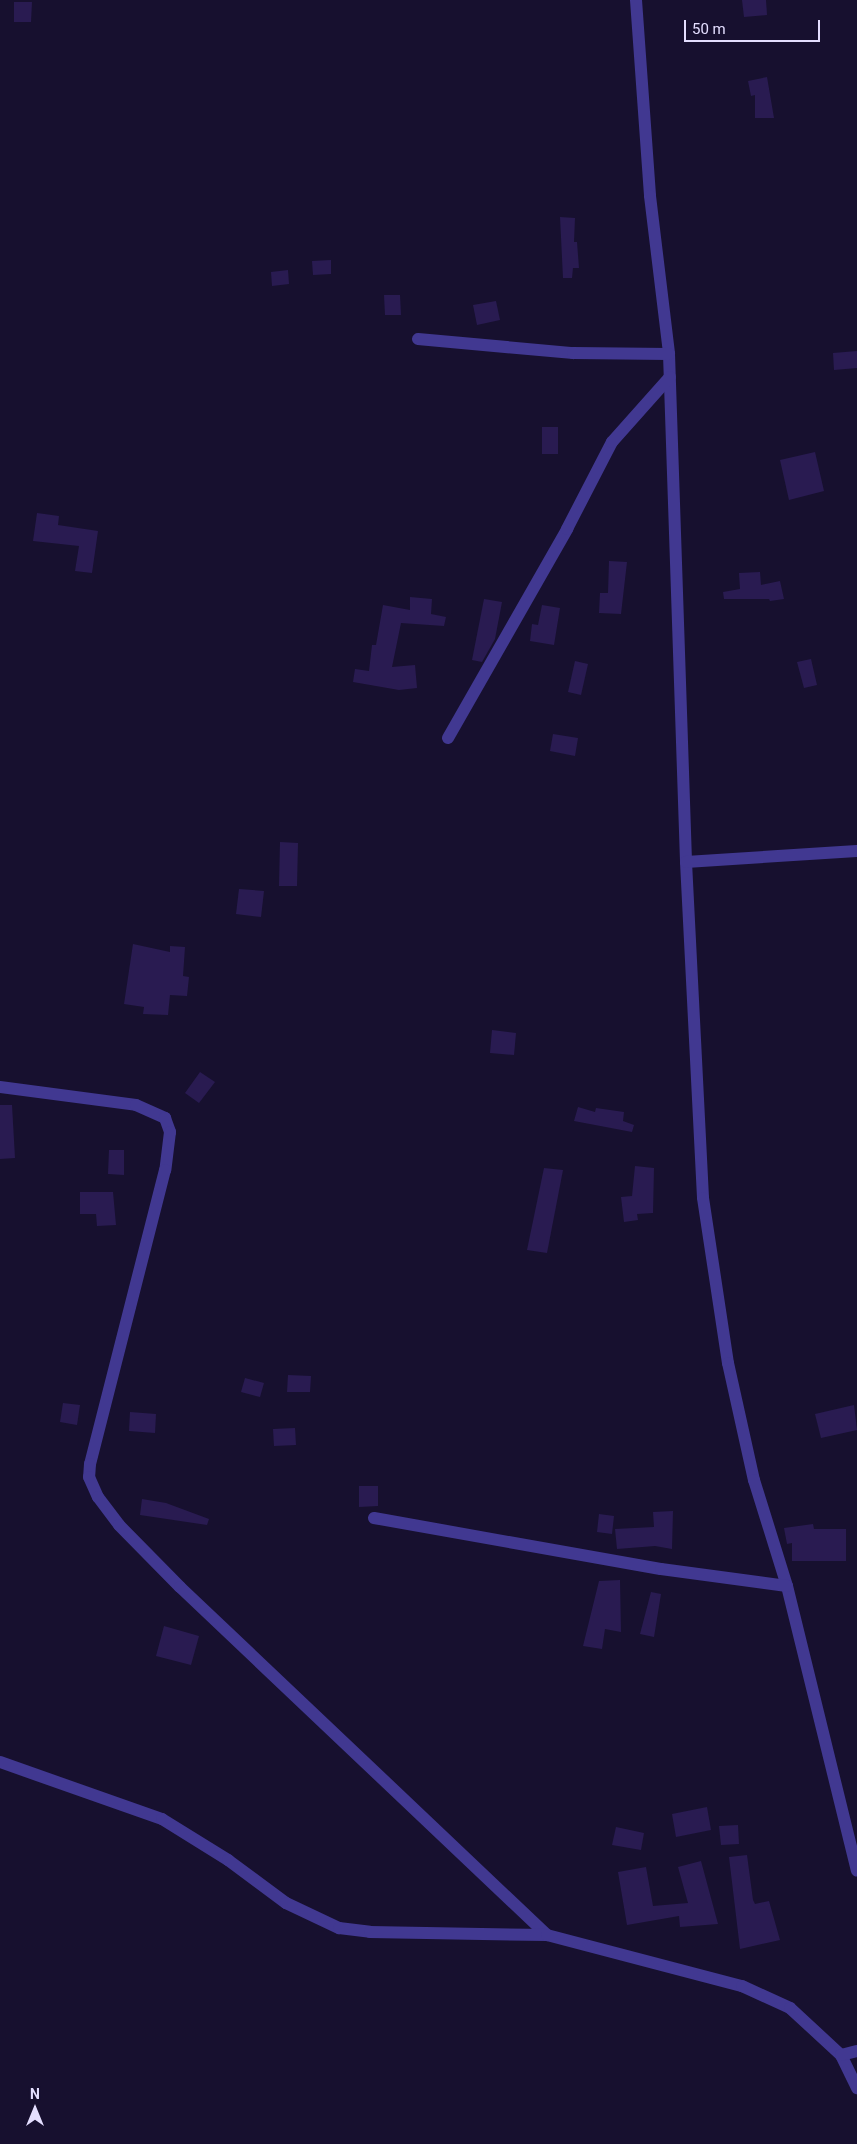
<!DOCTYPE html>
<html>
<head>
<meta charset="utf-8">
<style>
	body { margin:0 }
	#map { position:relative; width:857px; height:2144px; overflow:hidden; background:#17102f; font-family:Roboto,sans-serif }
	div>[style] { position:absolute }
	.building>* { inset:0; background:#291b51 }
	.minor>* { height:12px; margin:-6px; padding:0 6px; transform-origin:6px; border-radius:6px; background:#413891 }
	span { translate:-50% -50%; white-space:nowrap; text-align:center; line-height:1.15; -webkit-text-stroke:4.5px #17102f; paint-order:stroke }
	.north { position:absolute; left:10px; top:2084px; width:50px; height:50px; -webkit-text-stroke:4px #17102f; paint-order:stroke; rotate:0deg; font-size:14px; font-weight:700; line-height:20px; text-align:center; color:#e4deff }
	.north::after { content:''; display:block; margin:auto; width:18px; height:22px; background:#e4deff; clip-path:polygon(50% 0,100% 100%,50% 72%,0 100%) }
	.scale { position:absolute; left:684px; top:20px; width:136px; height:22px; box-sizing:border-box; border:2px solid #e4deff; border-top:0; padding-left:6px; font-size:15px; line-height:18px; white-space:nowrap; color:#e4deff; -webkit-text-stroke:4px #17102f; paint-order:stroke }
</style>
</head>
<body>
<div id="map">
	<div class="building">
		<div style="clip-path:polygon(742px 0,766px 0,767px 15px,744px 17px)"></div>
		<div style="clip-path:polygon(14px 2px,32px 2px,31px 22px,14px 22px)"></div>
		<div style="clip-path:polygon(767px 77px,774px 118px,755px 118px,755px 95px,751px 96px,748px 81px)"></div>
		<div style="clip-path:polygon(560px 217px,575px 218px,574px 242px,577px 242px,579px 268px,573px 268px,572px 278px,563px 278px)"></div>
		<div style="clip-path:polygon(331px 260px,331px 274px,313px 275px,312px 261px)"></div>
		<div style="clip-path:polygon(288px 270px,289px 284px,272px 286px,271px 272px)"></div>
		<div style="clip-path:polygon(384px 295px,400px 295px,401px 315px,385px 315px)"></div>
		<div style="clip-path:polygon(496px 301px,500px 320px,477px 325px,473px 305px)"></div>
		<div style="clip-path:polygon(857px 351px,857px 368px,834px 370px,833px 353px)"></div>
		<div style="clip-path:polygon(542px 427px,558px 427px,558px 454px,542px 454px)"></div>
		<div style="clip-path:polygon(815px 452px,824px 491px,789px 500px,780px 460px)"></div>
		<div style="clip-path:polygon(37px 513px,59px 516px,58px 525px,98px 531px,92px 573px,75px 571px,79px 546px,33px 541px)"></div>
		<div style="clip-path:polygon(609px 561px,627px 562px,621px 614px,599px 613px,600px 593px,608px 593px)"></div>
		<div style="clip-path:polygon(760px 572px,761px 585px,780px 581px,784px 599px,770px 601px,769px 599px,724px 599px,723px 592px,740px 589px,739px 573px)"></div>
		<div style="clip-path:polygon(410px 597px,432px 599px,431px 614px,446px 617px,444px 626px,401px 623px,392px 667px,415px 665px,417px 688px,399px 690px,353px 682px,355px 669px,369px 671px,372px 645px,376px 645px,383px 605px,410px 610px)"></div>
		<div style="clip-path:polygon(484px 599px,502px 602px,495px 639px,482px 662px,472px 660px)"></div>
		<div style="clip-path:polygon(542px 605px,560px 608px,554px 645px,530px 641px,532px 624px,538px 625px)"></div>
		<div style="clip-path:polygon(811px 659px,817px 685px,804px 688px,797px 662px)"></div>
		<div style="clip-path:polygon(575px 661px,588px 664px,581px 695px,568px 692px)"></div>
		<div style="clip-path:polygon(553px 734px,578px 738px,575px 756px,550px 751px)"></div>
		<div style="clip-path:polygon(280px 842px,298px 843px,297px 886px,279px 886px)"></div>
		<div style="clip-path:polygon(239px 889px,264px 891px,261px 917px,236px 914px)"></div>
		<div style="clip-path:polygon(133px 944px,170px 952px,170px 946px,185px 947px,183px 976px,189px 977px,187px 996px,170px 995px,168px 1015px,143px 1014px,144px 1007px,124px 1004px)"></div>
		<div style="clip-path:polygon(492px 1030px,516px 1033px,514px 1055px,490px 1053px)"></div>
		<div style="clip-path:polygon(200px 1072px,215px 1082px,199px 1103px,185px 1093px)"></div>
		<div style="clip-path:polygon(0 1105px,12px 1105px,15px 1158px,0 1159px)"></div>
		<div style="clip-path:polygon(578px 1107px,595px 1112px,596px 1108px,624px 1112px,623px 1121px,634px 1125px,632px 1132px,574px 1121px)"></div>
		<div style="clip-path:polygon(109px 1150px,124px 1150px,124px 1175px,108px 1174px)"></div>
		<div style="clip-path:polygon(635px 1166px,654px 1168px,653px 1213px,637px 1214px,638px 1220px,624px 1222px,621px 1197px,632px 1196px)"></div>
		<div style="clip-path:polygon(544px 1168px,563px 1170px,547px 1253px,527px 1250px)"></div>
		<div style="clip-path:polygon(80px 1192px,113px 1192px,116px 1225px,97px 1226px,96px 1214px,80px 1214px)"></div>
		<div style="clip-path:polygon(288px 1375px,311px 1376px,310px 1392px,287px 1392px)"></div>
		<div style="clip-path:polygon(245px 1378px,264px 1383px,260px 1397px,241px 1392px)"></div>
		<div style="clip-path:polygon(63px 1403px,80px 1405px,77px 1425px,60px 1422px)"></div>
		<div style="clip-path:polygon(854px 1405px,857px 1430px,821px 1438px,815px 1414px)"></div>
		<div style="clip-path:polygon(130px 1412px,156px 1414px,155px 1433px,129px 1431px)"></div>
		<div style="clip-path:polygon(295px 1428px,296px 1445px,274px 1446px,273px 1429px)"></div>
		<div style="clip-path:polygon(359px 1486px,378px 1486px,378px 1506px,359px 1507px)"></div>
		<div style="clip-path:polygon(142px 1499px,166px 1503px,209px 1519px,207px 1525px,140px 1515px)"></div>
		<div style="clip-path:polygon(673px 1511px,672px 1549px,655px 1546px,617px 1549px,615px 1529px,654px 1527px,653px 1512px)"></div>
		<div style="clip-path:polygon(599px 1514px,614px 1516px,612px 1534px,597px 1532px)"></div>
		<div style="clip-path:polygon(813px 1524px,814px 1529px,846px 1529px,846px 1561px,792px 1561px,792px 1543px,787px 1544px,784px 1528px)"></div>
		<div style="clip-path:polygon(620px 1580px,621px 1632px,605px 1629px,602px 1649px,583px 1646px,599px 1581px)"></div>
		<div style="clip-path:polygon(651px 1592px,661px 1594px,654px 1637px,640px 1634px)"></div>
		<div style="clip-path:polygon(164px 1626px,199px 1636px,191px 1665px,156px 1656px)"></div>
		<div style="clip-path:polygon(707px 1807px,711px 1830px,676px 1837px,672px 1814px)"></div>
		<div style="clip-path:polygon(738px 1825px,739px 1844px,721px 1845px,719px 1826px)"></div>
		<div style="clip-path:polygon(616px 1827px,644px 1833px,641px 1850px,612px 1845px)"></div>
		<div style="clip-path:polygon(747px 1855px,753px 1900px,755px 1904px,769px 1901px,780px 1940px,740px 1949px,729px 1857px)"></div>
		<div style="clip-path:polygon(701px 1861px,718px 1924px,680px 1927px,679px 1916px,627px 1925px,618px 1872px,646px 1867px,653px 1906px,688px 1903px,678px 1867px)"></div>
	</div>
	<div class="minor">
		<div style="left:636px;top:0;width:196px;rotate:85.9deg"></div>
		<div style="left:650px;top:196px;width:159px;rotate:83.1deg"></div>
		<div style="left:669px;top:354px;width:508px;rotate:88.08deg"></div>
		<div style="left:686px;top:862px;width:336px;rotate:87.1deg"></div>
		<div style="left:703px;top:1198px;width:167px;rotate:81.4deg"></div>
		<div style="left:728px;top:1363px;width:120px;rotate:77.5deg"></div>
		<div style="left:754px;top:1480px;width:111px;rotate:72.7deg"></div>
		<div style="left:787px;top:1586px;width:293px;rotate:76.2deg"></div>
		<div style="left:418px;top:339px;width:156px;rotate:5.2deg"></div>
		<div style="left:573px;top:353px;width:96px;rotate:0.6deg"></div>
		<div style="left:448px;top:738px;width:241px;rotate:-60.3deg"></div>
		<div style="left:567px;top:529px;width:98px;rotate:-62.7deg"></div>
		<div style="left:612px;top:442px;width:87px;rotate:-48.3deg"></div>
		<div style="left:686px;top:862px;width:171px;rotate:-3.7deg"></div>
		<div style="left:0;top:1087px;width:137px;rotate:7.5deg"></div>
		<div style="left:136px;top:1105px;width:32px;rotate:24deg"></div>
		<div style="left:165px;top:1118px;width:15px;rotate:70deg"></div>
		<div style="left:170px;top:1132px;width:38px;rotate:97deg"></div>
		<div style="left:165px;top:1170px;width:303px;rotate:104.3deg"></div>
		<div style="left:90px;top:1464px;width:13px;rotate:94deg"></div>
		<div style="left:89px;top:1477px;width:22px;rotate:66deg"></div>
		<div style="left:98px;top:1497px;width:35px;rotate:53deg"></div>
		<div style="left:119px;top:1525px;width:87px;rotate:45.5deg"></div>
		<div style="left:180px;top:1587px;width:506px;rotate:43.48deg"></div>
		<div style="left:374px;top:1518px;width:291px;rotate:10.1deg"></div>
		<div style="left:661px;top:1569px;width:127px;rotate:7.7deg"></div>
		<div style="left:0;top:1762px;width:172px;rotate:19.4deg"></div>
		<div style="left:162px;top:1819px;width:78px;rotate:31.8deg"></div>
		<div style="left:228px;top:1860px;width:72px;rotate:36.6deg"></div>
		<div style="left:286px;top:1903px;width:59px;rotate:25.3deg"></div>
		<div style="left:339px;top:1928px;width:31px;rotate:7deg"></div>
		<div style="left:370px;top:1932px;width:177px;rotate:1deg"></div>
		<div style="left:547px;top:1935px;width:202px;rotate:14.7deg"></div>
		<div style="left:742px;top:1986px;width:53px;rotate:24.6deg"></div>
		<div style="left:790px;top:2008px;width:69px;rotate:42.7deg"></div>
		<div style="left:841px;top:2055px;width:37px;rotate:64deg"></div>
		<div style="left:841px;top:2055px;width:16px;rotate:-14deg"></div>
	</div>
	<div class="north">N</div>
	<div class="scale">50 m</div>
</div>
</body>
</html>
